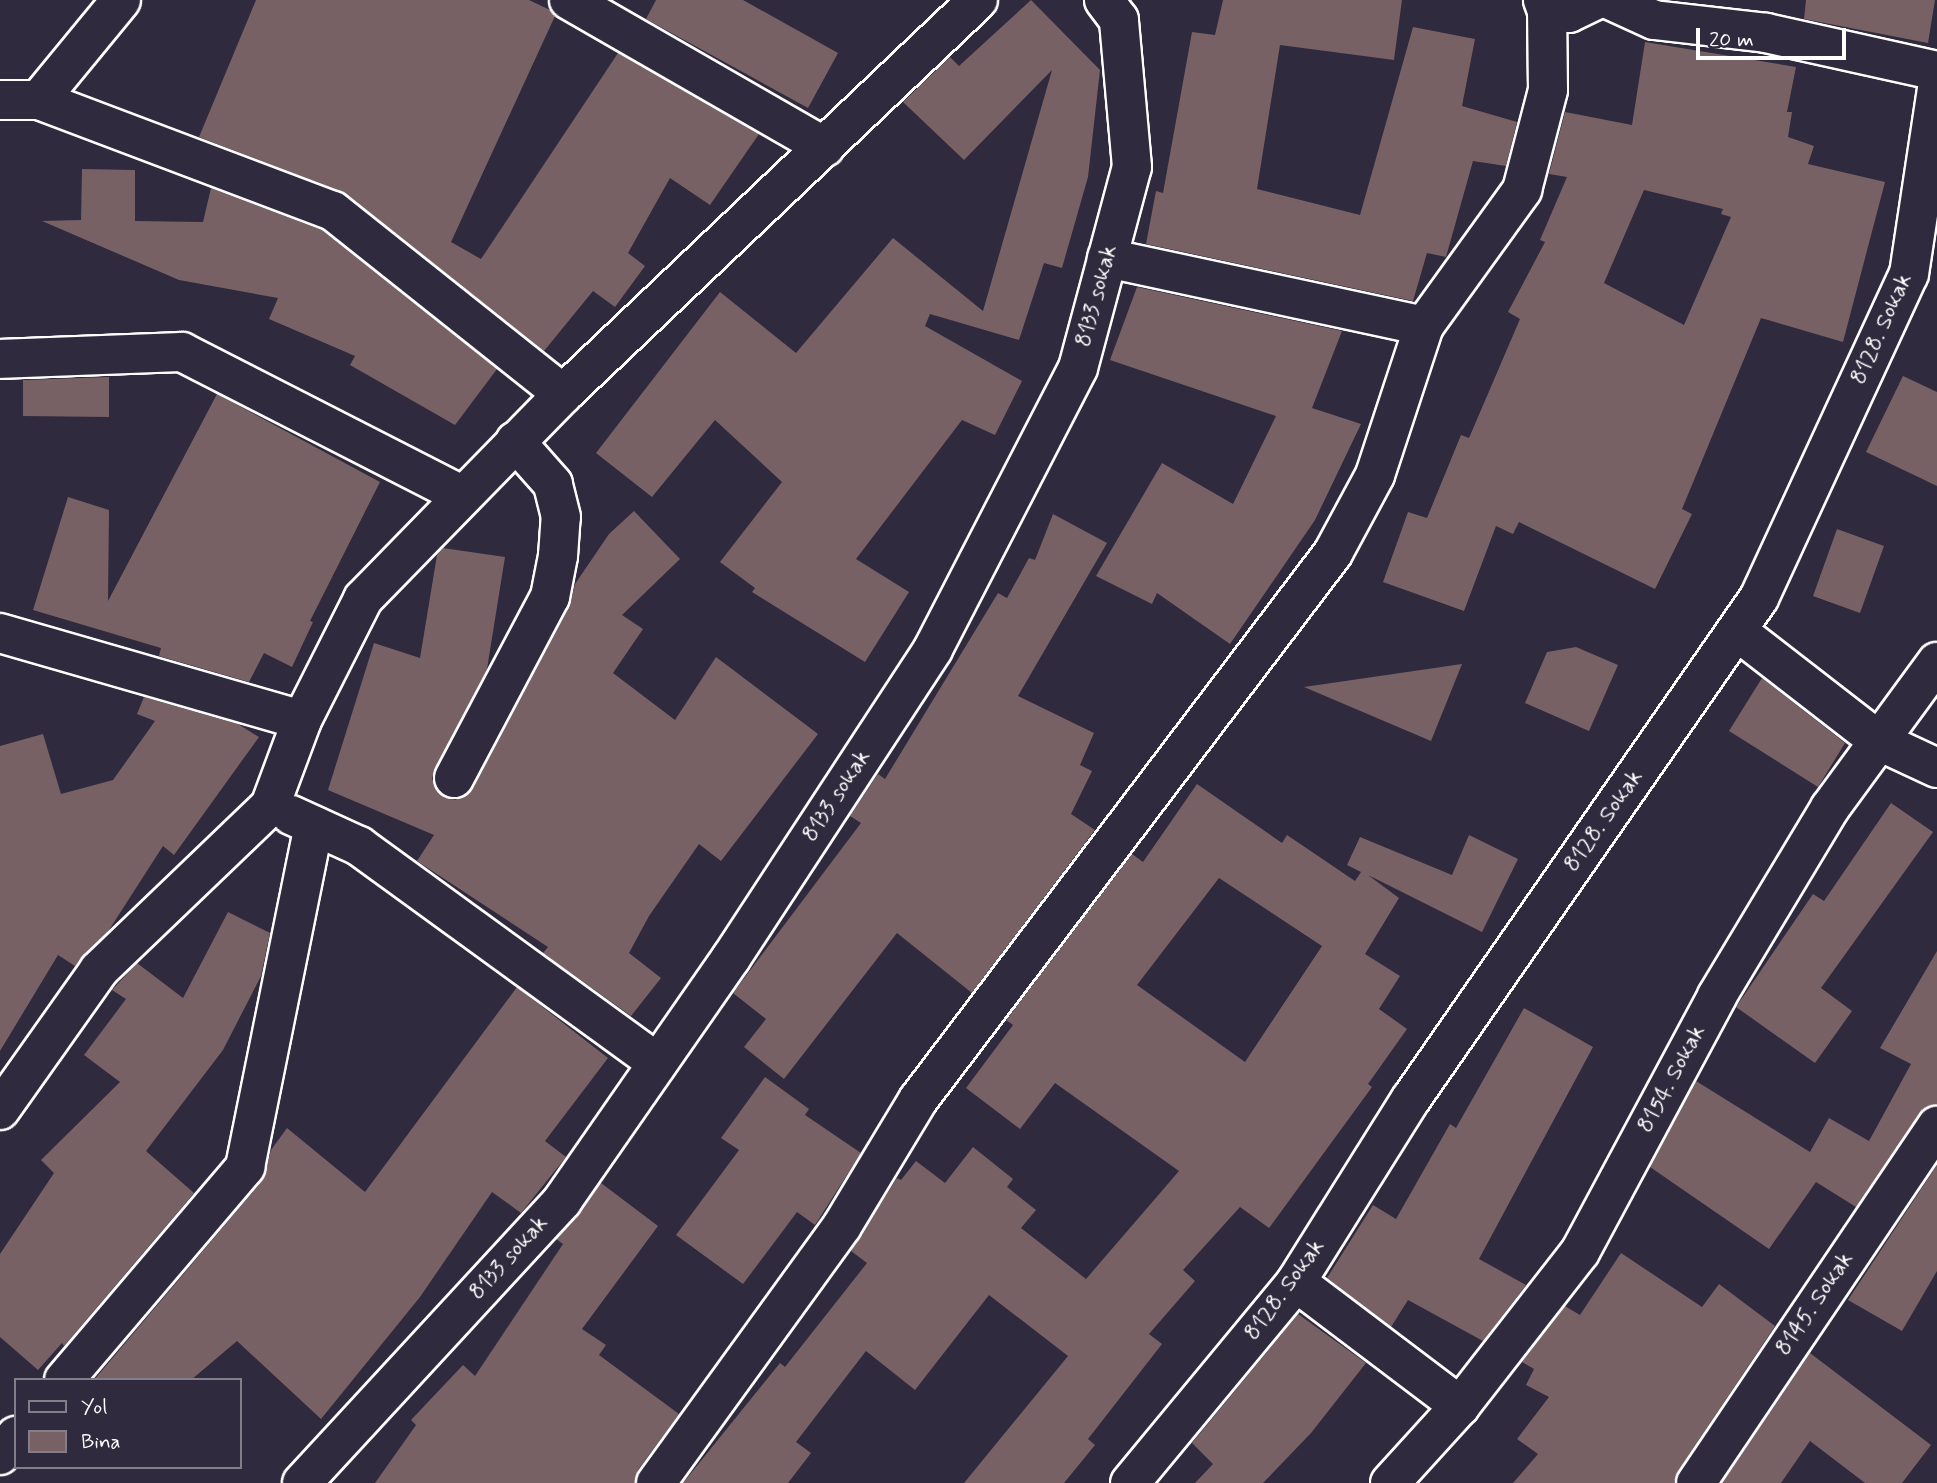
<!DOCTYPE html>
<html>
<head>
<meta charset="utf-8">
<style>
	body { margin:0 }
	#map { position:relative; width:1937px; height:1483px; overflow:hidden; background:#2f2a3d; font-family:Mynerve,sans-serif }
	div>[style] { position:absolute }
	.building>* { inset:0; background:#776165 }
	.roads { filter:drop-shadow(2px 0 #fff) drop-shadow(-2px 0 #fff) drop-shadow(0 2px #fff) drop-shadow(0 -2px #fff) }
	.minor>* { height:38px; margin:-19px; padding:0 19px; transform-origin:19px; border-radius:19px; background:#2f2a3d }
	span { translate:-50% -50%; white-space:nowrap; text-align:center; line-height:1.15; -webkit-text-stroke:5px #2f2a3d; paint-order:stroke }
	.street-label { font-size:23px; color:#fff }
	.legend { position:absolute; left:14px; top:1378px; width:228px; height:91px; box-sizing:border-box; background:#2f2a3d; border:2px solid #827f8b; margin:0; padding:9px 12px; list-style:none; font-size:21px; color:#fff }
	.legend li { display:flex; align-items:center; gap:14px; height:35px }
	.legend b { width:35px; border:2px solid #827f8b }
	.scale { position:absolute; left:1696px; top:28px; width:150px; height:32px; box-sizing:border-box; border:4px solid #fff; border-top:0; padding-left:9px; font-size:21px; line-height:24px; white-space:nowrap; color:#fff; -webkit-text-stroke:5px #2f2a3d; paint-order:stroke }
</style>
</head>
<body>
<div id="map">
	<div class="building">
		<div style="clip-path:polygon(256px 0,529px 0,550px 10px,555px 16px,451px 242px,481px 259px,618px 53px,759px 134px,710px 205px,670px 178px,628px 253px,645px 266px,615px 307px,593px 291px,544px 351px,346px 194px,199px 137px)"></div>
		<div style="clip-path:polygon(656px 0,743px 0,838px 53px,808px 108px,646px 19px)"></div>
		<div style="clip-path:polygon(1031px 0,1100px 70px,1088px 177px,1062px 268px,1044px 263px,1019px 340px,930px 314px,925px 326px,1022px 381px,995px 435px,962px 420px,856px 559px,909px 592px,865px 662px,752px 592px,755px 588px,720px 562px,782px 482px,715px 420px,652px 497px,596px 453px,720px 292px,796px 353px,893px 238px,983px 311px,1052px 70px,964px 160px,903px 102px,950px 57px,959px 66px)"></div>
		<div style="clip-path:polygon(1223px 0,1402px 0,1394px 60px,1280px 45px,1257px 189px,1360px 215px,1413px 27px,1475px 39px,1462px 106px,1517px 122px,1506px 166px,1473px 161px,1446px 257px,1427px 253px,1413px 301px,1146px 244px,1156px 191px,1163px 193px,1192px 32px,1215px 35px)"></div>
		<div style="clip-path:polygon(1806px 0,1935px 0,1928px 43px,1804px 19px)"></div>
		<div style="clip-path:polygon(evenodd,1645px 42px,1796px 67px,1787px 112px,1792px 112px,1788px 137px,1814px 146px,1808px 164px,1885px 182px,1843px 342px,1761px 318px,1682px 509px,1692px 514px,1655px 589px,1519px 522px,1513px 534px,1496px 526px,1464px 611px,1383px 582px,1408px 512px,1427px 518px,1461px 435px,1469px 438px,1520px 319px,1508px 312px,1545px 242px,1540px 240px,1567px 177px,1549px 174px,1565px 112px,1632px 125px,1645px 42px,1644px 190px,1723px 209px,1721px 214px,1731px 217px,1684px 325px,1604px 283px,1644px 190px)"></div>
		<div style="clip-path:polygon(82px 169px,135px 170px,135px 221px,203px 222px,211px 188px,322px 230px,497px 369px,455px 425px,350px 365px,355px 356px,269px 319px,278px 298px,179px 280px,42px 221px,81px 220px)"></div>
		<div style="clip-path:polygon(1137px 287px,1342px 331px,1312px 408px,1361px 424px,1315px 520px,1230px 644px,1157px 593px,1152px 604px,1096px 576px,1162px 463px,1233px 504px,1276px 416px,1110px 360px)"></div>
		<div style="clip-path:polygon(1903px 376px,1937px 392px,1937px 486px,1866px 452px)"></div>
		<div style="clip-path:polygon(109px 377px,109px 417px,23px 416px,23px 380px)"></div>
		<div style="clip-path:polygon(217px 394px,380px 482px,310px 621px,313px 622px,292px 667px,264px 653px,249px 682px,159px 656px,161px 648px,33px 610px,68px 497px,109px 510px,108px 601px)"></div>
		<div style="clip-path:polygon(634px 511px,680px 559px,622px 615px,643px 629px,613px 673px,675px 720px,716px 657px,818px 734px,721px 861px,699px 844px,649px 916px,629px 953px,661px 978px,631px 1016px,543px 953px,548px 947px,417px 861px,434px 835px,328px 790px,374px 643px,420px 658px,437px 555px,443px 548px,505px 557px,487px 669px,432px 778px,436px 790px,455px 800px,473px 788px,569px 607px,575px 584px,609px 534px)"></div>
		<div style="clip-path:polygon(1053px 514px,1107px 543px,1018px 696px,1094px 733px,1080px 765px,1092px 771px,1071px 814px,1095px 830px,972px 993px,897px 933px,784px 1079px,744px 1047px,766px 1019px,733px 993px,861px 823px,850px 816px,878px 774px,885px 779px,998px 593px,1007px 598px,1029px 558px,1035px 560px)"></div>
		<div style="clip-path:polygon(1837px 529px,1884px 546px,1860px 613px,1813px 596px)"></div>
		<div style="clip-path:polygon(1576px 647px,1618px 665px,1589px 731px,1525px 703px,1547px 652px)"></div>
		<div style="clip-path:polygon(1462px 664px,1431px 741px,1304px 687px,1455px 665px)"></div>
		<div style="clip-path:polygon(1762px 678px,1845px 743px,1818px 787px,1729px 731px)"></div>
		<div style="clip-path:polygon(144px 697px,238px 724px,259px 737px,174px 855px,163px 846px,109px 930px,75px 966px,58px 955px,0 1051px,0 746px,43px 734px,61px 794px,113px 780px,155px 721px,137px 714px)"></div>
		<div style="clip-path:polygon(evenodd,1197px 784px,1282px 843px,1287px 835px,1355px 881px,1361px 872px,1347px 865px,1360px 837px,1452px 875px,1469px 835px,1518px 859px,1482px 932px,1368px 875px,1399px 898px,1365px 954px,1400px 976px,1379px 1009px,1407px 1029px,1368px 1084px,1372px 1087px,1269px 1228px,1240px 1207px,1183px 1270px,1195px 1281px,1149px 1334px,1162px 1344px,1088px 1439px,1095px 1445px,1064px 1483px,964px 1483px,1068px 1356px,989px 1295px,915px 1390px,866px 1351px,796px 1442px,811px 1453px,788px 1483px,683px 1483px,780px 1363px,785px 1367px,867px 1263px,851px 1251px,897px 1178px,901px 1180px,916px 1161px,945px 1183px,973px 1147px,1013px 1179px,1007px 1187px,1036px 1210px,1021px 1228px,1086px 1279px,1179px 1171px,1055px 1083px,1020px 1129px,966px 1088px,1013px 1025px,1006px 1020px,1132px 854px,1143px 862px,1197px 784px,1219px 878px,1322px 946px,1245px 1062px,1137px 985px,1219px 878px)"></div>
		<div style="clip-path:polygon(1891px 803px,1933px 832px,1821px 988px,1852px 1011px,1815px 1063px,1736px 1007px,1813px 894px,1824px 901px)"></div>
		<div style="clip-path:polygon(228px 912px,270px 933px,261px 976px,223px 1050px,146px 1151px,194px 1193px,64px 1346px,62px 1343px,38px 1370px,0 1337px,0 1254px,54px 1173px,41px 1160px,120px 1082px,84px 1055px,126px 999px,112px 990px,137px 963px,183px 998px)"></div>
		<div style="clip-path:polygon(1937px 951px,1937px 1104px,1919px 1114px,1856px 1207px,1816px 1182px,1769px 1249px,1650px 1167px,1696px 1081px,1810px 1152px,1829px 1118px,1869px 1141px,1911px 1064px,1880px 1048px)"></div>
		<div style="clip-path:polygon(517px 987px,608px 1058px,545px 1141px,566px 1157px,521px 1213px,492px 1192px,420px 1297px,321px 1419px,237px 1341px,191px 1380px,94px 1380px,262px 1181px,271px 1150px,287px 1128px,365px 1192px)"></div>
		<div style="clip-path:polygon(1524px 1008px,1593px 1047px,1479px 1259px,1526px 1285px,1483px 1341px,1408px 1300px,1391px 1327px,1327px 1278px,1373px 1205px,1396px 1219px,1450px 1124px,1456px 1128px)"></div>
		<div style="clip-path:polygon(765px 1077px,809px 1109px,805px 1115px,861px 1153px,815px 1225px,797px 1212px,743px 1284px,676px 1235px,739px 1150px,721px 1138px)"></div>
		<div style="clip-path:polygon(1937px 1165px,1937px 1271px,1902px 1331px,1848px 1300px)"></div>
		<div style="clip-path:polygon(601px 1183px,658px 1226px,582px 1329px,606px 1345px,599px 1355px,679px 1414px,638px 1470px,635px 1483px,375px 1483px,416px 1425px,411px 1420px,463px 1365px,475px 1376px,563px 1244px,556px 1239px)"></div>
		<div style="clip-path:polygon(1621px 1253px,1702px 1307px,1719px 1284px,1775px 1326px,1678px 1471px,1674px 1483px,1513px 1483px,1538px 1454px,1517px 1439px,1549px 1397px,1526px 1385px,1534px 1369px,1522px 1362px,1565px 1306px,1580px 1315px)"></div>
		<div style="clip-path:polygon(1298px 1314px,1366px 1363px,1311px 1433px,1263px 1483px,1195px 1483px,1213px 1464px,1192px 1443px)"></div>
		<div style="clip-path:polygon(1810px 1353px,1931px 1445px,1902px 1483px,1865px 1483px,1810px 1441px,1781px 1483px,1722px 1483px)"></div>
	</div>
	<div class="roads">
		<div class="minor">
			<div style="left:569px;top:0;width:295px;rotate:29.9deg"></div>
			<div style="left:1610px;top:0;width:48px;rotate:24.4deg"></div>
			<div style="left:1654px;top:20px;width:113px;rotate:6.6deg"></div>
			<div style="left:1766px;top:33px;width:175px;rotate:12.5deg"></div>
			<div style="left:1547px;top:11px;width:22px;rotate:5deg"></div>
			<div style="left:1569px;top:13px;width:30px;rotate:-26deg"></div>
			<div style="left:0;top:100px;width:39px"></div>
			<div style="left:39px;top:100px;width:314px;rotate:20.7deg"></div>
			<div style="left:333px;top:211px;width:294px;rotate:38.5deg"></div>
			<div style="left:39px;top:100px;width:129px;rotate:-50.6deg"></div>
			<div style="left:1107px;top:258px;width:324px;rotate:12.1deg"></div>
			<div style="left:0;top:359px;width:182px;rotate:-2.2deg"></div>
			<div style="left:182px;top:352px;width:314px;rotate:27.1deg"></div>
			<div style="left:1737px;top:631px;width:180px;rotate:37.8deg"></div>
			<div style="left:1879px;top:741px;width:64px;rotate:25deg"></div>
			<div style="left:0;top:633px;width:314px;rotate:16.1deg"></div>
			<div style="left:454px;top:778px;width:205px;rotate:-62.1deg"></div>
			<div style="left:550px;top:597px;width:42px;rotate:-79deg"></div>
			<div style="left:558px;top:556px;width:39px;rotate:-86deg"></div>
			<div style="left:561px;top:517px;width:34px;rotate:-104deg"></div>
			<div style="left:553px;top:484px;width:57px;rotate:-131.5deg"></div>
			<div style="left:291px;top:815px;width:75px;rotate:24.5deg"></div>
			<div style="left:359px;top:846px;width:369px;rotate:36deg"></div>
			<div style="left:0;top:1110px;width:171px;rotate:-54.7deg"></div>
			<div style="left:99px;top:970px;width:237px;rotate:-43.8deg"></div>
			<div style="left:270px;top:806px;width:92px;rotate:-69.6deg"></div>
			<div style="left:302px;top:720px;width:136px;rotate:-63.2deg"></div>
			<div style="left:363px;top:599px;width:286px;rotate:-45.7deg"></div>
			<div style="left:563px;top:394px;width:572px;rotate:-43.51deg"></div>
			<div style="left:1296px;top:1282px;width:206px;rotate:37.1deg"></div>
			<div style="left:64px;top:1380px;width:280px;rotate:-49.6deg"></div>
			<div style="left:245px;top:1167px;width:348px;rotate:-78.6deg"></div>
			<div style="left:0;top:1455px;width:25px;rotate:-50deg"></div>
			<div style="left:302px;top:1483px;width:384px;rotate:-47.3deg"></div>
			<div style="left:562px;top:1201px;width:296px;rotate:-55.2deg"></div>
			<div style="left:731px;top:958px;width:369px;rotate:-56.8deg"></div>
			<div style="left:933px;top:649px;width:316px;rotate:-62.7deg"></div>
			<div style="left:1078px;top:368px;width:208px;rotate:-75deg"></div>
			<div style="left:1132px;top:167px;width:148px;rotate:-95.1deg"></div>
			<div style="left:1119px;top:20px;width:25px;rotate:-127deg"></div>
			<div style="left:656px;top:1483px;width:317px;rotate:-54.1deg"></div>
			<div style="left:842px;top:1226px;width:147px;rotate:-58.9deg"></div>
			<div style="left:918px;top:1100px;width:687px;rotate:-52.81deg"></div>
			<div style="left:1333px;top:553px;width:89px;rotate:-61.7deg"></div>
			<div style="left:1375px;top:475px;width:157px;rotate:-71.8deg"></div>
			<div style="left:1424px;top:326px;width:168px;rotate:-54.2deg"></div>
			<div style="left:1522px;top:190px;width:103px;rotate:-75.4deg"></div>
			<div style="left:1548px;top:90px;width:79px;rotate:-90.7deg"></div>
			<div style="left:1547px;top:11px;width:12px;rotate:-110deg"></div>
			<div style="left:1130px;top:1483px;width:261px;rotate:-50.4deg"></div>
			<div style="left:1296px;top:1282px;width:216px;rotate:-57.9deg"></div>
			<div style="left:1411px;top:1099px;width:610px;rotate:-55.22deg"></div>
			<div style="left:1759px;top:598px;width:357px;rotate:-65.2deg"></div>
			<div style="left:1909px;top:274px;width:187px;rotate:-81.4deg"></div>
			<div style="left:1390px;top:1483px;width:104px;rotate:-47.7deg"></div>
			<div style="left:1460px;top:1406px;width:195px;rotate:-52.1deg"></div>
			<div style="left:1580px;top:1252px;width:290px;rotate:-61.8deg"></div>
			<div style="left:1717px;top:996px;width:219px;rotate:-59deg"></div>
			<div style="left:1830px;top:808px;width:181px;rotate:-53.8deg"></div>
			<div style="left:1696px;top:1483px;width:431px;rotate:-56deg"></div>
		</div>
	</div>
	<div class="street-label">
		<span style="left:1097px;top:296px;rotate:-75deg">8133 sokak</span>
		<span style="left:1882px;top:329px;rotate:-66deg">8128. Sokak</span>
		<span style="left:837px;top:796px;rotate:-57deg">8133 sokak</span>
		<span style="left:1604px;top:821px;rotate:-55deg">8128. Sokak</span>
		<span style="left:1672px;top:1079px;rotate:-62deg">8154. Sokak</span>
		<span style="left:509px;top:1258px;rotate:-48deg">8133 sokak</span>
		<span style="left:1285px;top:1290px;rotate:-54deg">8128. Sokak</span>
		<span style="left:1815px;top:1304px;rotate:-56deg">8145. Sokak</span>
	</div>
	<ul class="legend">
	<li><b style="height:9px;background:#2f2a3d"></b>Yol</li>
	<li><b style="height:19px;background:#776165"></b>Bina</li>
	</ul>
	<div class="scale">20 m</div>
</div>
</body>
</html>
